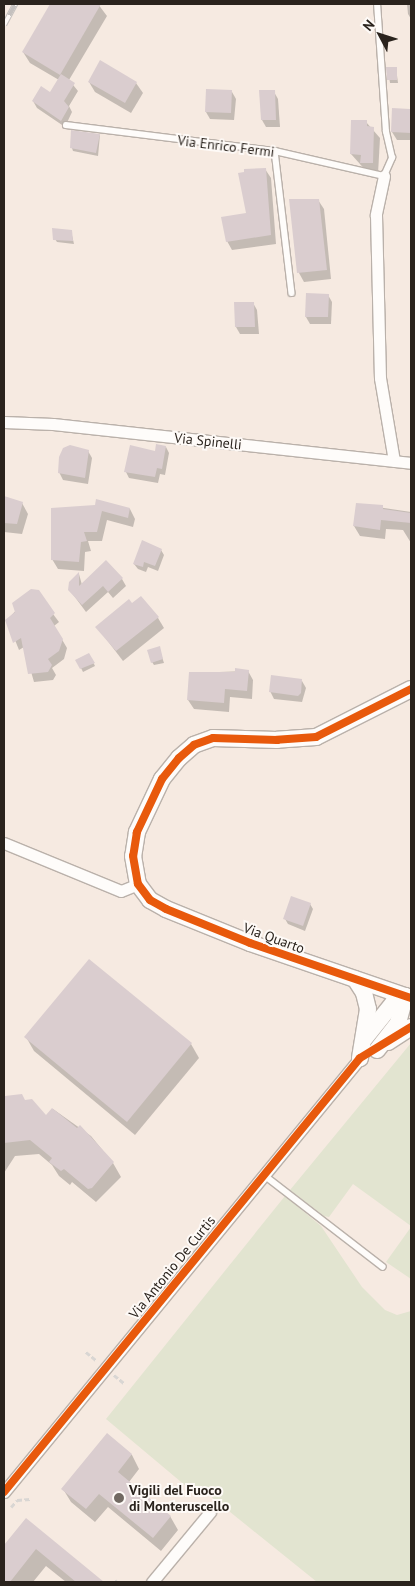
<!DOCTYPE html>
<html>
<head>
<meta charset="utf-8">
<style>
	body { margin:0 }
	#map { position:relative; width:415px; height:1586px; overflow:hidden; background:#f6eae1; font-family:"PT Sans",sans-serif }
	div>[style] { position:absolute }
	.green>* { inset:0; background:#e2e4d0 }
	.shadow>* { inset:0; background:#0003 }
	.building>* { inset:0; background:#dacdcf }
	.path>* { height:2.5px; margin-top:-1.25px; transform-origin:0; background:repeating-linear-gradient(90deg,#d9d6d3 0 5px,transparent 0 7.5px) }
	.roads { filter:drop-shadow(1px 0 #bab1aa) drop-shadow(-1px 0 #bab1aa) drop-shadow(0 1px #bab1aa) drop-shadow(0 -1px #bab1aa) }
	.lane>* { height:5.5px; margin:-2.75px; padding:0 2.75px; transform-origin:2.75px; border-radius:2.75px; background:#fefcfa }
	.street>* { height:11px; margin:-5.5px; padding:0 5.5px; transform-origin:5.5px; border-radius:5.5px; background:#fefcfa }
	.secondary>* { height:16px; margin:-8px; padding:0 8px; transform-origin:8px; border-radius:8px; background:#fefcfa }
	.rail>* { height:5.5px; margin-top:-2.75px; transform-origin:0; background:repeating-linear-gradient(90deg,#fefaf7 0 11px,#c4c0be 0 22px); box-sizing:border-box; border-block:1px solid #c4c0be }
	.cycleway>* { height:8px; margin:-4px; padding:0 4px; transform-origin:4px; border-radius:4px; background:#e8590c }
	.dots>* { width:14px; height:14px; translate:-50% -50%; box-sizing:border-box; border:2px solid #fefaf7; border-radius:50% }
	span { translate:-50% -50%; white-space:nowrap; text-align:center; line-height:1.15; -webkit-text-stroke:4px #fefaf7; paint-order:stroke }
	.street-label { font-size:14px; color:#2a231d }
	.poi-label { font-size:14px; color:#2a231d; font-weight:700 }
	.left { translate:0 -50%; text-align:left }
	.frame { position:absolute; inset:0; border:5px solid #2a231d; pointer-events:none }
	.north { position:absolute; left:355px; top:10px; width:50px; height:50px; -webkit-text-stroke:4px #fefaf7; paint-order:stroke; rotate:310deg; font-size:14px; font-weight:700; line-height:20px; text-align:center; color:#2a231d }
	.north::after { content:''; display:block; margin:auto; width:18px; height:22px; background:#2a231d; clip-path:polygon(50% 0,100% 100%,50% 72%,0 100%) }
</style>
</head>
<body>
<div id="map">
	<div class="green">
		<div style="clip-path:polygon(411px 1043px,411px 1226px,353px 1184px,329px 1217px,324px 1216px,290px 1190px)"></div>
		<div style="clip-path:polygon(285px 1196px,321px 1226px,362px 1287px,385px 1310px,397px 1315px,411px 1311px,411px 1582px,317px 1582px,204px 1491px,199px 1497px,106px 1419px)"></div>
		<div style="clip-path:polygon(411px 1227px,411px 1279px,386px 1262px)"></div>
	</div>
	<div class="shadow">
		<div style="clip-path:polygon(52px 4px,98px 4px,107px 16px,69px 80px,78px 91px,69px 106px,72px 112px,65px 127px,37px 108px,33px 101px,50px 94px,59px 80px,30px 63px,23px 52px)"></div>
		<div style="clip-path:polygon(407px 4px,411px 4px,411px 19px,408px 14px)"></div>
		<div style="clip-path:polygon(396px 68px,398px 83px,390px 83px,388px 69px)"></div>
		<div style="clip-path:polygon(89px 82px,136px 83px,143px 93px,131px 113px,95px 92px)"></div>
		<div style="clip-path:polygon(207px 90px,232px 92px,236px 99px,234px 120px,210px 119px,206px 112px)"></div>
		<div style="clip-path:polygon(274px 92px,278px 99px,280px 127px,266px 127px,262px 120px)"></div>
		<div style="clip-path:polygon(393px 109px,411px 110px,411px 140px,397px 140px,392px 132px)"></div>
		<div style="clip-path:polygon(352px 121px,366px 122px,380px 138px,378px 174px,368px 173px,351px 154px)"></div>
		<div style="clip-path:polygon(100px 135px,98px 156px,73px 151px,72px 148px)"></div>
		<div style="clip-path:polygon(265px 169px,271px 178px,276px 244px,232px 250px,227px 241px,247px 214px)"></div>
		<div style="clip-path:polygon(291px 200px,318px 200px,324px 209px,331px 279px,304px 282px,299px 273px)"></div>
		<div style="clip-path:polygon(71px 231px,74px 244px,57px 242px,55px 239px)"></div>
		<div style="clip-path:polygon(328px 295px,332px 302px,331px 324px,310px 324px,306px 317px)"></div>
		<div style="clip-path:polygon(253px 303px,257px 310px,259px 334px,240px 334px,236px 327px)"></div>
		<div style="clip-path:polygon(166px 447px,169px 453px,165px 475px,160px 474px,158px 483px,129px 478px,126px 472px)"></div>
		<div style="clip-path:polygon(88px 451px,92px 458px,88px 484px,63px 480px,59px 472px)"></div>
		<div style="clip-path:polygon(4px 499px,22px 503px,28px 514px,22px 534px,4px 532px)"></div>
		<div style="clip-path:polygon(357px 504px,411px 512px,411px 543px,403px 530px,386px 529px,385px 539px,360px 536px,354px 526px)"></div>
		<div style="clip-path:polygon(52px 509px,130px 509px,135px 519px,133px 527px,107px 520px,102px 541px,88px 541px,91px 551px,85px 552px,84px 571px,58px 569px,52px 559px)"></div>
		<div style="clip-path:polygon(161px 550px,164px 555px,158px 571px,148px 567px,146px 572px,138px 569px,134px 564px)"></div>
		<div style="clip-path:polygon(79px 574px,82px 585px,122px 579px,126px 586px,113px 598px,108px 592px,86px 612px,69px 589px)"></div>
		<div style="clip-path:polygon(35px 590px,59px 622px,54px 626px,67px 648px,64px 659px,52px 668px,56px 675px,53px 680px,34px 682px,24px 647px,19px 650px,7px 620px)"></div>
		<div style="clip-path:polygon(132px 605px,158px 618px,164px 628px,123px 661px,97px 627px)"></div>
		<div style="clip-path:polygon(159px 648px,164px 663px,154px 665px,152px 662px)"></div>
		<div style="clip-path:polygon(89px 654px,95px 666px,83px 672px,77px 660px)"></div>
		<div style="clip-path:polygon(248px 671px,253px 680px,252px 699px,230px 697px,229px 712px,194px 709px,188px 700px,190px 673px)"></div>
		<div style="clip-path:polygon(302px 681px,306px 688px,302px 702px,274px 699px,270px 691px)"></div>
		<div style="clip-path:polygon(310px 904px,313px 909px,305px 931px,288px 924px,285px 919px)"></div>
		<div style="clip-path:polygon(26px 1037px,191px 1044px,199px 1058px,135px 1135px,34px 1051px)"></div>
		<div style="clip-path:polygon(25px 1101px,46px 1117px,53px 1109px,91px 1136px,113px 1163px,121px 1177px,96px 1202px,72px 1182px,70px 1185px,59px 1176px,52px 1165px,39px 1154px,15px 1156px,4px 1173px,4px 1103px)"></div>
		<div style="clip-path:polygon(107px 1435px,132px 1455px,139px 1469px,129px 1482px,170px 1516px,178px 1530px,161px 1551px,108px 1507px,95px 1522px,71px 1502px,63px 1489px)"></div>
		<div style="clip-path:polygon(26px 1519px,102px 1582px,66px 1582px,46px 1566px,33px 1582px,4px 1582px,4px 1547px)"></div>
	</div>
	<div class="building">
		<div style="clip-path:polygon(50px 4px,101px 4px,60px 75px,22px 52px)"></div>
		<div style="clip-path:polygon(100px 60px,137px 82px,125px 103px,88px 82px)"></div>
		<div style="clip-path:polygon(386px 67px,397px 67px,397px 80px,387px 80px)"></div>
		<div style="clip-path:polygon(61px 74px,75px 83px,64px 101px,69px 107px,61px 121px,32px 101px,41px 86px,50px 92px)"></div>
		<div style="clip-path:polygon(206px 89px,232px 90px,231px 113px,205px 112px)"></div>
		<div style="clip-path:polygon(259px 90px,275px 90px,276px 120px,261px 120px)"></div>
		<div style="clip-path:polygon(392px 108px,410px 109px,411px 133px,391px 132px)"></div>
		<div style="clip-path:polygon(351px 120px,367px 120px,367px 126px,374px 127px,373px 163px,360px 163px,361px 155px,350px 154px)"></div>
		<div style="clip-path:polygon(71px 130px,100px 134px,96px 153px,70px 148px)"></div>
		<div style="clip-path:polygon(266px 168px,271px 235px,226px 242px,221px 217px,246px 213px,238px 173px,244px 172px,244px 169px)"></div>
		<div style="clip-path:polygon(289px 199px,319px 199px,327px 270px,297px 273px)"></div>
		<div style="clip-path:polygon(52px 228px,72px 230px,73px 241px,53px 240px)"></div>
		<div style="clip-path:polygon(306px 293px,329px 294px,328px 317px,305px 317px)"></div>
		<div style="clip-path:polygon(234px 302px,254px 302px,255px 327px,235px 327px)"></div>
		<div style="clip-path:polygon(156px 444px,166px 446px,162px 469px,157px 468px,155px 477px,124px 472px,130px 445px,155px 451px)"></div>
		<div style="clip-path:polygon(70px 445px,89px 450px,85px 478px,58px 473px,59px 457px,63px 448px)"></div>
		<div style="clip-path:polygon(4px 496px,23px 502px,17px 524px,4px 523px)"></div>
		<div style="clip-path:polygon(96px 499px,130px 508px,128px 518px,102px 511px,97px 532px,84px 532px,87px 541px,81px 542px,79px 562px,51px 560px,51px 508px,95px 505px)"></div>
		<div style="clip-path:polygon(356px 503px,383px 505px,383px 509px,411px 513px,411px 523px,381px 520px,380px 530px,353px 526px)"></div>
		<div style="clip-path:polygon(142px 540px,162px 549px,155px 566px,144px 562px,143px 567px,133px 564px)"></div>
		<div style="clip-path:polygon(106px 560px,123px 578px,108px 592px,103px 586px,82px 605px,68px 590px,69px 582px,79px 572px,79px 586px)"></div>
		<div style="clip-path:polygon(31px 589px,39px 590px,55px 613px,50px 618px,63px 639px,59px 651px,48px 659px,52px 665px,48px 672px,28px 674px,21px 638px,13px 643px,5px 620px,15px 612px,12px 603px)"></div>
		<div style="clip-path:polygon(141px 596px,159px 617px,116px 651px,95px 627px,129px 599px,132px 603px)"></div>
		<div style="clip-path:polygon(160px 646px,163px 659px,151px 663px,147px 650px)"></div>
		<div style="clip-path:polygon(89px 653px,95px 663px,80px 669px,75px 660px)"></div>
		<div style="clip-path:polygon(235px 668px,249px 670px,247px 691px,225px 689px,224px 703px,187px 700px,189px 672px,235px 672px)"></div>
		<div style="clip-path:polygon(271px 675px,302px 679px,301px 693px,298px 696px,269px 692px)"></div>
		<div style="clip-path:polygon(291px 896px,311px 903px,303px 926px,283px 919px)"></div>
		<div style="clip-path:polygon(89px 959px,192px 1043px,127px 1122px,24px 1037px)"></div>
		<div style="clip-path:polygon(22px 1094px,25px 1100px,32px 1099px,46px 1115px,52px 1108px,77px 1128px,80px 1125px,114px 1162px,92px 1188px,88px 1189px,64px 1169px,61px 1171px,49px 1162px,52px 1158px,30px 1140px,4px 1143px,5px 1096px)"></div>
		<div style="clip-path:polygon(107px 1433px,132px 1454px,118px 1472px,171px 1516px,153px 1538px,99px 1494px,86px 1509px,61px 1489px)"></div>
		<div style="clip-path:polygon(26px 1518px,104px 1582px,76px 1582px,36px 1549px,10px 1582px,4px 1582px,4px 1545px)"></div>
	</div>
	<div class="path">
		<div style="left:86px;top:1352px;width:13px;rotate:39deg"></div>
		<div style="left:114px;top:1375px;width:14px;rotate:39deg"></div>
		<div style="left:11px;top:1507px;width:9px;rotate:-49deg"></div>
		<div style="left:17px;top:1500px;width:13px;rotate:-4deg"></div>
		<div style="left:115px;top:1580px;width:3px;rotate:45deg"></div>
	</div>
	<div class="roads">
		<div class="lane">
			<div style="left:66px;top:125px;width:211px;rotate:7.1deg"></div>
			<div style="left:275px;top:151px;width:112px;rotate:12.9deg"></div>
			<div style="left:384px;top:176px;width:20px;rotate:-66deg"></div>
			<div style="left:392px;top:158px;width:27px;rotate:-103deg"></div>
			<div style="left:386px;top:132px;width:128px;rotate:-94deg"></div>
			<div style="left:275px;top:151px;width:143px;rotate:83.2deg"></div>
			<div style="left:264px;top:1175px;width:150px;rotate:37.7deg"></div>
		</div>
		<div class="street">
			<div style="left:384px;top:176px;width:40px;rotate:102deg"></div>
			<div style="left:376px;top:215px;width:163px;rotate:88.6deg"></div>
			<div style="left:380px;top:378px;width:84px;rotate:80.4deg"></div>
			<div style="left:4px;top:422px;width:49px;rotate:2.3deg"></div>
			<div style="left:53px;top:424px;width:360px;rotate:6.2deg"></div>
			<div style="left:4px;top:843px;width:126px;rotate:22.3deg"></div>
			<div style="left:121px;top:891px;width:18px;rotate:-22deg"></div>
			<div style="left:4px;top:1492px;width:561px;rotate:-50.64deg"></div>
			<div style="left:152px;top:1582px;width:91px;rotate:-50.4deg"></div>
		</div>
		<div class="secondary">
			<div style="left:411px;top:689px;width:106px;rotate:153.2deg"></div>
			<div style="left:316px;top:737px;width:39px;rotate:176deg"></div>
			<div style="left:277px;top:740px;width:64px;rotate:-178.2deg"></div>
			<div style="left:213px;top:738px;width:20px;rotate:160deg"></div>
			<div style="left:194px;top:745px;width:20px;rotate:139deg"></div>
			<div style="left:179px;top:758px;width:27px;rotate:129deg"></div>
			<div style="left:162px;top:779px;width:59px;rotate:115.3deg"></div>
			<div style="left:137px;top:832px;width:24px;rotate:99deg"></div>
			<div style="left:133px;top:856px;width:28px;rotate:80deg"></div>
			<div style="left:138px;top:884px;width:20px;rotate:53deg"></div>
			<div style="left:150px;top:900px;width:18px;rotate:29deg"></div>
			<div style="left:166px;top:909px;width:91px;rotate:22deg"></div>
			<div style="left:250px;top:943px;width:170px;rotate:18.9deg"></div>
			<div style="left:355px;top:979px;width:17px;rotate:57deg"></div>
			<div style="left:364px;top:993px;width:16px;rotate:76deg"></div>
			<div style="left:368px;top:1009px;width:50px;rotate:99.3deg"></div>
			<div style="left:365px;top:1038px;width:45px;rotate:-51.3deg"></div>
			<div style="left:393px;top:1003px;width:14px;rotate:-30deg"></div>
			<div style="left:388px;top:1042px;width:27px;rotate:-33deg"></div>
			<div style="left:377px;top:1050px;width:34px;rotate:-52deg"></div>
			<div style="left:398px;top:1023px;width:28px;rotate:-75deg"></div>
		</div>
	</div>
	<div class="rail">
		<div style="left:4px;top:25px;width:24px;rotate:-62deg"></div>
	</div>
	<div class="cycleway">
		<div style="left:411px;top:689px;width:106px;rotate:153.2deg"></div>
		<div style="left:316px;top:737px;width:39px;rotate:176deg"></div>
		<div style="left:277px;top:740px;width:64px;rotate:-178.2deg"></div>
		<div style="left:213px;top:738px;width:20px;rotate:160deg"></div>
		<div style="left:194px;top:745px;width:20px;rotate:139deg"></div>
		<div style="left:179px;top:758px;width:27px;rotate:129deg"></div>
		<div style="left:162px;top:779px;width:59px;rotate:115.3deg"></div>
		<div style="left:137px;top:832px;width:24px;rotate:99deg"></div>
		<div style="left:133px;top:856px;width:28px;rotate:80deg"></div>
		<div style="left:138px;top:884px;width:20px;rotate:53deg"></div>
		<div style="left:150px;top:900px;width:18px;rotate:29deg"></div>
		<div style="left:166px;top:909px;width:91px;rotate:22deg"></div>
		<div style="left:250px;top:943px;width:170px;rotate:18.9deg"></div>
		<div style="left:4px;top:1492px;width:561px;rotate:-50.64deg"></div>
		<div style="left:360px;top:1058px;width:60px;rotate:-31.3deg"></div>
	</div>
	<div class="dots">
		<div style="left:119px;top:1498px;background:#716962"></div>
	</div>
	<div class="street-label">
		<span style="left:226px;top:146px;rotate:7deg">Via Enrico Fermi</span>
		<span style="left:208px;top:441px;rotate:6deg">Via Spinelli</span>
		<span style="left:274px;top:938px;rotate:20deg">Via Quarto</span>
		<span style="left:172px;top:1267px;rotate:-51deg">Via Antonio De Curtis</span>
	</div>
	<div class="poi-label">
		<span class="left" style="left:129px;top:1498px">Vigili del Fuoco<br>di Monteruscello</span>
	</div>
	<div class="frame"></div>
	<div class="north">N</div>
</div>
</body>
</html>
